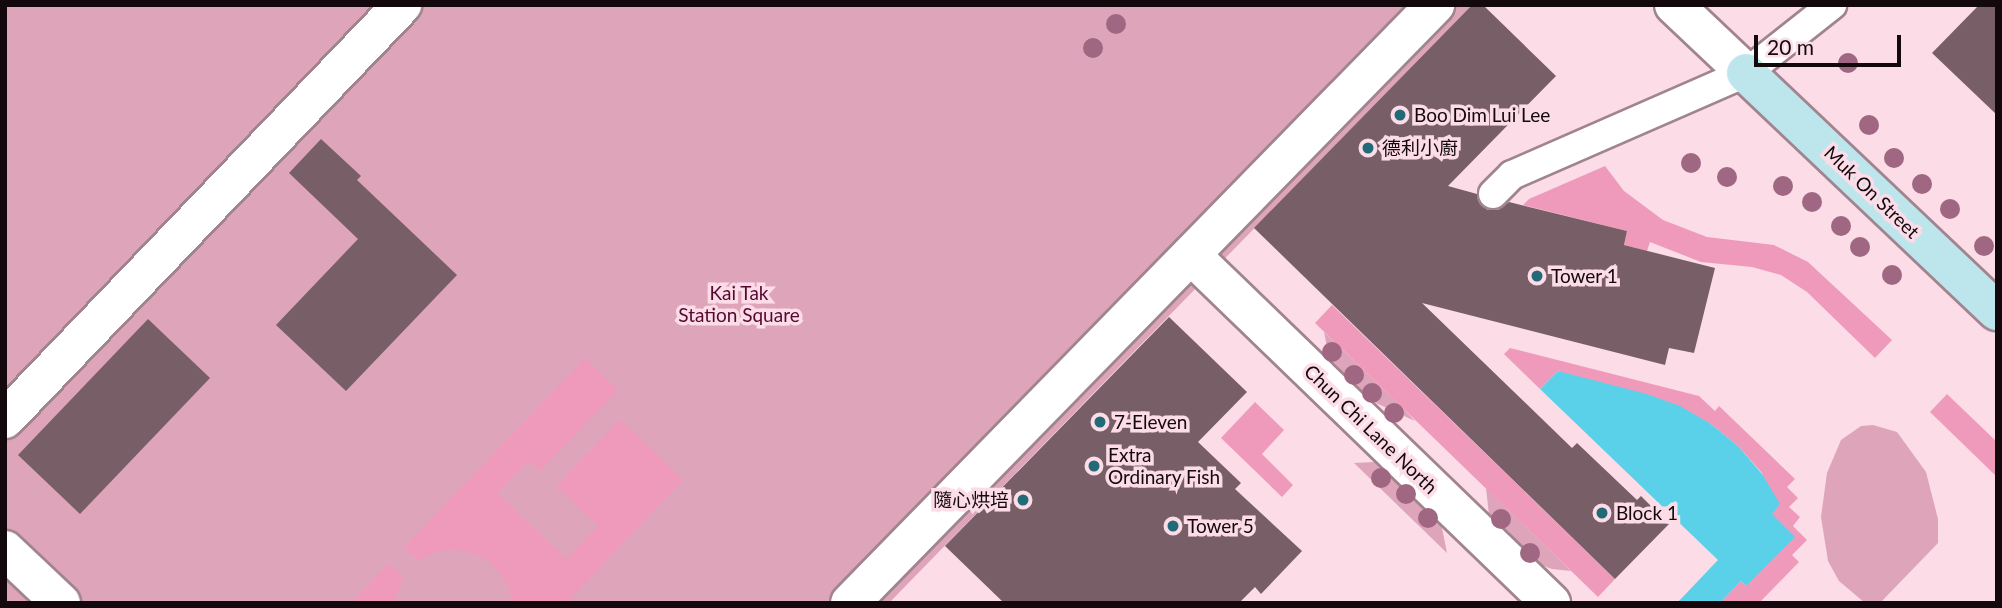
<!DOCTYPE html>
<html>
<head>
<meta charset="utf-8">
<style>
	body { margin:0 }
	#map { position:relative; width:2002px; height:608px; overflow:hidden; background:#fbdce7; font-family:Lato,"Noto Sans TC",sans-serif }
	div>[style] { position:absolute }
	.green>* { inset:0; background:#dea4ba }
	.forest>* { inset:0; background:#f09abb }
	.water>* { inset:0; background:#5bd1e9 }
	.building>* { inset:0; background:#785e67 }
	.roads { filter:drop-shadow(2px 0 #a0848e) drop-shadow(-2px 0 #a0848e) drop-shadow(0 2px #a0848e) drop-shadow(0 -2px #a0848e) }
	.lane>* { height:28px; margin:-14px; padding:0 14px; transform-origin:14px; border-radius:14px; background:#fff }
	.street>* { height:38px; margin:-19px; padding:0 19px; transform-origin:19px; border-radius:19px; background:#fff }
	.secondary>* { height:38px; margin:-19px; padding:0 19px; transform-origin:19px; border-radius:19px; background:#bce5ec }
	.trees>* { width:20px; height:20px; margin:-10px; border-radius:50%; background:#9f6782 }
	.dots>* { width:19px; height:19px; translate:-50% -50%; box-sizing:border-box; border:4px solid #fbdce7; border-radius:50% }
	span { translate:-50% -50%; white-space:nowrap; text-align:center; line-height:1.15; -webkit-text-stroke:7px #fbdce7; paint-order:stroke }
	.poi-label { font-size:19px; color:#13090d }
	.left { translate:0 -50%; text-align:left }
	.right { translate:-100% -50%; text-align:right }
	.street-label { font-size:19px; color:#13090d }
	.park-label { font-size:19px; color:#540830 }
	.frame { position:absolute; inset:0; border:7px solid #13090d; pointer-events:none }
	.scale { position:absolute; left:1754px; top:35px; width:147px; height:32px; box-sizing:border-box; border:4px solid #13090d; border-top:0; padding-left:9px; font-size:21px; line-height:24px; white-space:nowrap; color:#13090d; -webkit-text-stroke:5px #fbdce7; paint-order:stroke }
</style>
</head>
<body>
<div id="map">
	<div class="green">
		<div style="clip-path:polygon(5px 5px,1472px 5px,889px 603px,5px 603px)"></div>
		<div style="clip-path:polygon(1324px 332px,1402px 407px,1415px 421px,1378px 404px,1360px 392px,1329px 357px)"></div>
		<div style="clip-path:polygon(1873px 425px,1897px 432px,1926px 472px,1938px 519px,1938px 543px,1880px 603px,1865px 603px,1839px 581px,1828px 561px,1821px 517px,1827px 473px,1841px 440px,1861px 426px)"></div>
		<div style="clip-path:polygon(1375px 462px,1398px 469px,1441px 523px,1447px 553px,1354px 463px)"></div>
		<div style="clip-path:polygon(1486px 488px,1571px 571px,1552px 569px,1530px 561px,1497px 530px,1489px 515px)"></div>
	</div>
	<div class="forest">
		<div style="clip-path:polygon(1605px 166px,1624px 191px,1663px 220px,1707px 237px,1774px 245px,1808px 262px,1892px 340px,1875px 358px,1807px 292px,1781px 275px,1752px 267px,1701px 262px,1650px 242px,1647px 251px,1624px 245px,1627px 231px,1523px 205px,1529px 199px)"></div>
		<div style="clip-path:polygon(1332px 305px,1615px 579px,1598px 597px,1315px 323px)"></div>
		<div style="clip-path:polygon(1510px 348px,1699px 396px,1715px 411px,1719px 406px,1795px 479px,1787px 487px,1798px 498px,1789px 507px,1800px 517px,1793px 526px,1807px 540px,1792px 555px,1799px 562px,1759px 603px,1720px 603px,1741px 581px,1746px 586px,1771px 514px,1762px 473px,1739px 447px,1711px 424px,1558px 371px,1540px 389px,1504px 354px)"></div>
		<div style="clip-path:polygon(585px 358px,618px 390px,540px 471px,528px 461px,497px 493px,567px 559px,598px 526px,556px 486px,620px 419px,683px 480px,566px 603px,512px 603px,509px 588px,500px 573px,487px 560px,470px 552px,453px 549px,435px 552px,418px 560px,404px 547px)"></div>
		<div style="clip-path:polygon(1947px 394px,1997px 442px,1997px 477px,1930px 412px)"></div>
		<div style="clip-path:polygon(1255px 402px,1284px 430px,1262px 454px,1293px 485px,1282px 497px,1221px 438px)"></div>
		<div style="clip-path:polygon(389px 563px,403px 577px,395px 603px,351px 603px)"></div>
	</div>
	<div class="water">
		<div style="clip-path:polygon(1558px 371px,1647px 394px,1680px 406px,1711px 424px,1739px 447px,1762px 474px,1780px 504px,1772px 514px,1795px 537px,1746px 586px,1741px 581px,1720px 603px,1677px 603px,1718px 560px,1540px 389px)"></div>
	</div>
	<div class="building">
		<div style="clip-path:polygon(1472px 5px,1483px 5px,1556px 76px,1448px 186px,1477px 194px,1481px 205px,1488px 210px,1498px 210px,1509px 202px,1627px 231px,1624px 245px,1715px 268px,1694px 353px,1669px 348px,1665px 365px,1422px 303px,1572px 448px,1577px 443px,1637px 500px,1641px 496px,1669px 524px,1615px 579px,1254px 228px)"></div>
		<div style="clip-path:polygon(1979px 5px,1997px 5px,1997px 115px,1932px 53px)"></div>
		<div style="clip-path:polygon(321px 139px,361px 176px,357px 180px,457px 275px,346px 391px,276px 325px,358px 239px,289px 173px)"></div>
		<div style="clip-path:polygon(1169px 317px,1247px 392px,1198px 442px,1241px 483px,1235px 489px,1302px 551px,1261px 594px,1255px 587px,1239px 603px,1004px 603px,945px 546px)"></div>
		<div style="clip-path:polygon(148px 319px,210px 378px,80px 514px,18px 455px)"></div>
	</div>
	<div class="roads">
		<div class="lane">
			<div style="left:1493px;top:194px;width:27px;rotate:-45deg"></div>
			<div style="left:1512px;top:175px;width:255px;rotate:-23.6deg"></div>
			<div style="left:1746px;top:73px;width:110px;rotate:-38.3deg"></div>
		</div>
		<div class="street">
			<div style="left:1674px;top:5px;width:99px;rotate:43.4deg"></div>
			<div style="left:1191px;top:255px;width:501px;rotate:44.03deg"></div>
			<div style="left:5px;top:419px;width:574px;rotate:-46.2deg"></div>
			<div style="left:5px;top:550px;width:77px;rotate:43.4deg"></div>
			<div style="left:850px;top:603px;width:837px;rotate:-45.63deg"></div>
		</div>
		<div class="secondary">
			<div style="left:1746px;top:73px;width:346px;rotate:43.5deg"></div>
		</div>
	</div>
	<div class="trees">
		<div style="left:1116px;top:24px"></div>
		<div style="left:1093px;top:48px"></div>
		<div style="left:1848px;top:63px"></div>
		<div style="left:1869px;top:125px"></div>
		<div style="left:1894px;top:158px"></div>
		<div style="left:1691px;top:163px"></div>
		<div style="left:1727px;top:177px"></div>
		<div style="left:1922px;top:184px"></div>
		<div style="left:1783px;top:186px"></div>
		<div style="left:1812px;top:202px"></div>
		<div style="left:1950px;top:209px"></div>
		<div style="left:1841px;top:226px"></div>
		<div style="left:1984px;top:246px"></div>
		<div style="left:1860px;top:247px"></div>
		<div style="left:1892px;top:275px"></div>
		<div style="left:1332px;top:352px"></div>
		<div style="left:1354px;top:375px"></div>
		<div style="left:1372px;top:393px"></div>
		<div style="left:1394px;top:413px"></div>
		<div style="left:1381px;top:478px"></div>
		<div style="left:1406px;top:494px"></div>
		<div style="left:1428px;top:518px"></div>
		<div style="left:1501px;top:519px"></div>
		<div style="left:1530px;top:553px"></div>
	</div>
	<div class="dots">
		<div style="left:1400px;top:115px;background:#236a78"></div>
		<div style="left:1368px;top:148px;background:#236a78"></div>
		<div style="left:1537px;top:276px;background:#236a78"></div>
		<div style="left:1100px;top:422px;background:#236a78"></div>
		<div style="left:1094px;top:466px;background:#236a78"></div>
		<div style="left:1023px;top:500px;background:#236a78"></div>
		<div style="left:1602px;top:513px;background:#236a78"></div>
		<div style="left:1173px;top:526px;background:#236a78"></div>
	</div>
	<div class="poi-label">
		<span class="left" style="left:1414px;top:115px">Boo Dim Lui Lee</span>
		<span class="left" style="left:1382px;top:148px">德利小廚</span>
		<span class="left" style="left:1551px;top:276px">Tower 1</span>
		<span class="left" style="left:1114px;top:422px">7-Eleven</span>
		<span class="left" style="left:1108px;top:466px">Extra<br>Ordinary Fish</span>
		<span class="right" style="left:1009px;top:500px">隨心烘培</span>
		<span class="left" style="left:1616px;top:513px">Block 1</span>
		<span class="left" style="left:1187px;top:526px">Tower 5</span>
	</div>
	<div class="street-label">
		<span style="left:1872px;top:192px;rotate:44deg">Muk On Street</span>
		<span style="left:1371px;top:429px;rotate:44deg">Chun Chi Lane North</span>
	</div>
	<div class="park-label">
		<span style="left:739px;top:304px">Kai Tak<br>Station Square</span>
	</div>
	<div class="frame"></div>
	<div class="scale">20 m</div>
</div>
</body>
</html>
